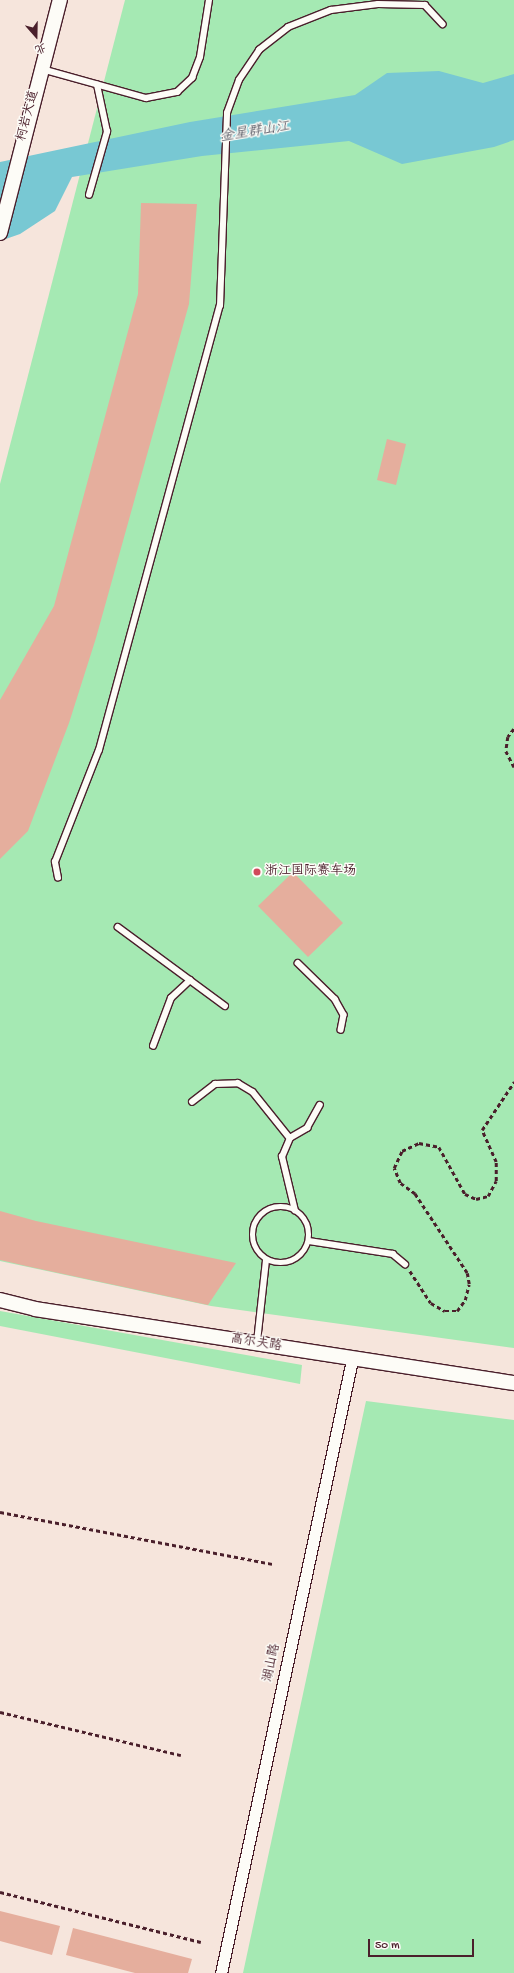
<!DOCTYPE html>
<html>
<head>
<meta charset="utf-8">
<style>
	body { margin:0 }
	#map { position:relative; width:514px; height:1973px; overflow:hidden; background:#f6e5dc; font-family:"Gochi Hand","LXGW WenKai TC",sans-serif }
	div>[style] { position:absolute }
	.green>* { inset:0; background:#a5e9b3 }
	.water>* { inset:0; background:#78c8d3 }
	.building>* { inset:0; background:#e5ae9d }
	.path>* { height:2.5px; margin-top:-1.25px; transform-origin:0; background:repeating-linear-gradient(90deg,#4a1f2b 0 4px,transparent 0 7px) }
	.roads { filter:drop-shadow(1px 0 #4a1f2b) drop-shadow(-1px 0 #4a1f2b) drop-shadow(0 1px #4a1f2b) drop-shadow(0 -1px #4a1f2b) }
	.service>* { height:5.5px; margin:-2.75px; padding:0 2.75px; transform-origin:2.75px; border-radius:2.75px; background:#fdfcf7 }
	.service>.ring { margin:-2.75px; padding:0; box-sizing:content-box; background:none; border:5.5px solid #fdfcf7; border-radius:50% }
	.minor>* { height:11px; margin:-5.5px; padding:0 5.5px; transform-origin:5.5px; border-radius:5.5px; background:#fdfcf7 }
	.tertiary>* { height:14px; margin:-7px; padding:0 7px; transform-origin:7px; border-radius:7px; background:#fdfcf7 }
	.dots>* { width:11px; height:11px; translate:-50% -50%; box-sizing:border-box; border:2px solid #fdfcf7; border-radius:50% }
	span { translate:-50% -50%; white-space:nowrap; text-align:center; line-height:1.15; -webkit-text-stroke:3px #fdfcf7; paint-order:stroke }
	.street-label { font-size:13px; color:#4a1f2b }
	.poi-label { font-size:13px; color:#4a1f2b }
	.left { translate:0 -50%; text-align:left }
	.water-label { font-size:14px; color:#5a5a66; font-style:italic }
	.north { position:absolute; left:16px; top:16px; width:40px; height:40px; -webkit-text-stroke:3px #fdfcf7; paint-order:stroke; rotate:160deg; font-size:11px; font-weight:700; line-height:16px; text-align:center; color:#4a1f2b }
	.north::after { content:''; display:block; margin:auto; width:14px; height:18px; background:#4a1f2b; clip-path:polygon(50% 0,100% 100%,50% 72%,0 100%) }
	.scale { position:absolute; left:368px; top:1939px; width:106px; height:18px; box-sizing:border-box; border:2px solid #4a1f2b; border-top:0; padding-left:5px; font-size:12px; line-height:14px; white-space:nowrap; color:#4a1f2b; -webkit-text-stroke:3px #fdfcf7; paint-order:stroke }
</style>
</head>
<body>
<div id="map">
	<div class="green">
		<div style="clip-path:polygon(125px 0,514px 0,514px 1348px,211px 1306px,0 1261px,0 484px)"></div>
		<div style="clip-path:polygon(0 1311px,302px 1365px,300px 1384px,0 1326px)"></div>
		<div style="clip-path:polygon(366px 1401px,514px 1420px,514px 1973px,243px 1973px)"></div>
	</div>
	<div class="water">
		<div style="clip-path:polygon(439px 71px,483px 83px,514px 74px,514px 140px,494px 147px,402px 164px,349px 141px,202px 156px,72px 177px,55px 211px,20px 234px,0 241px,0 162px,190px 122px,355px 95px,387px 73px)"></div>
	</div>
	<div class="building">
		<div style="clip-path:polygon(141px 203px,197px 204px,189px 304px,96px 638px,69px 723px,28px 831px,0 859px,0 700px,54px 606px,138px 294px)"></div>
		<div style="clip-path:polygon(387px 439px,406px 444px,396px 485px,377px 480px)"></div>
		<div style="clip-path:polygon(293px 872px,343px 923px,308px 957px,258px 906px)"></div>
		<div style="clip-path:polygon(0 1211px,36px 1221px,236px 1263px,208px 1305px,26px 1266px,0 1260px)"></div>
		<div style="clip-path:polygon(0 1911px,60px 1926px,52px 1955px,0 1941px)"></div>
		<div style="clip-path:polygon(73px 1928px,192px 1959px,188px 1973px,135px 1973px,66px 1955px)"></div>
	</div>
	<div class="path">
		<div style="left:514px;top:729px;width:10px;rotate:127deg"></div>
		<div style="left:508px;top:737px;width:14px;rotate:98deg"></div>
		<div style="left:506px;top:751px;width:18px;rotate:63deg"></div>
		<div style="left:410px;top:1271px;width:38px;rotate:57deg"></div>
		<div style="left:431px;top:1303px;width:16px;rotate:30deg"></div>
		<div style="left:445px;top:1311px;width:12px"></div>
		<div style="left:457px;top:1311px;width:14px;rotate:-54deg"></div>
		<div style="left:465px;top:1300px;width:16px;rotate:-76deg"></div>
		<div style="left:469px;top:1284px;width:11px;rotate:-100deg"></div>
		<div style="left:467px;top:1273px;width:95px;rotate:-123.4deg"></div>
		<div style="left:415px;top:1194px;width:19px;rotate:-144deg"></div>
		<div style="left:400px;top:1183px;width:16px;rotate:-112deg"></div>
		<div style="left:394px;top:1168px;width:19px;rotate:-65deg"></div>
		<div style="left:402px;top:1151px;width:19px;rotate:-25deg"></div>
		<div style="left:419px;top:1143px;width:20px;rotate:11deg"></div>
		<div style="left:439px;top:1147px;width:54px;rotate:61deg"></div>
		<div style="left:465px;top:1194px;width:12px;rotate:24deg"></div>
		<div style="left:476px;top:1199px;width:12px;rotate:-14deg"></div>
		<div style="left:488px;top:1196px;width:17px;rotate:-62deg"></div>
		<div style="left:496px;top:1181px;width:19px;rotate:-90deg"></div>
		<div style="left:496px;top:1162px;width:35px;rotate:-114deg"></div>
		<div style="left:482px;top:1130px;width:58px;rotate:-56.3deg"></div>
		<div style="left:0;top:1512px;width:277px;rotate:10.8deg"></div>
		<div style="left:0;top:1712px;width:186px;rotate:13.4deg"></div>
		<div style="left:0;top:1892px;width:207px;rotate:14deg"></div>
	</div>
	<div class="roads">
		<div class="service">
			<div style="left:42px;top:69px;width:108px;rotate:15.6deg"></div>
			<div style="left:146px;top:98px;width:32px;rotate:-11deg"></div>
			<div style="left:177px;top:92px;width:21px;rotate:-43deg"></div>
			<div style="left:192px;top:78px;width:22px;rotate:-69deg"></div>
			<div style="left:200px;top:57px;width:58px;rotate:-81deg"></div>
			<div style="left:89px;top:195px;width:66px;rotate:-74.1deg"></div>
			<div style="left:107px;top:132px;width:48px;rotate:-102deg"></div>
			<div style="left:58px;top:878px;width:16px;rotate:-101deg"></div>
			<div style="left:55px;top:862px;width:120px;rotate:-68.6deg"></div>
			<div style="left:99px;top:750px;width:460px;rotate:-74.8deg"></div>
			<div style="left:220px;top:306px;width:193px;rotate:-87.9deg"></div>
			<div style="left:227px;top:113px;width:35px;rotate:-70deg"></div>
			<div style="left:239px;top:80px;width:36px;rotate:-56deg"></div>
			<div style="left:259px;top:50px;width:37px;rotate:-38deg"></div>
			<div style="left:288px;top:27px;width:46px;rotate:-21.6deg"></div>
			<div style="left:331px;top:10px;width:47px;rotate:-7.3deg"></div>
			<div style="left:378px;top:4px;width:47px;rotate:1.2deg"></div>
			<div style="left:425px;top:5px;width:26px;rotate:47deg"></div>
			<div style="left:118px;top:927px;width:133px;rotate:36.4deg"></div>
			<div style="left:298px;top:963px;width:52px;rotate:44.2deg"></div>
			<div style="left:335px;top:999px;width:18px;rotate:61deg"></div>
			<div style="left:344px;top:1015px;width:15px;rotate:101deg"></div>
			<div style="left:153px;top:1046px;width:51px;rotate:-69.4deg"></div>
			<div style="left:171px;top:998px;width:26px;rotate:-43deg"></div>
			<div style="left:192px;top:1102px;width:29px;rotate:-38deg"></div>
			<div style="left:215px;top:1084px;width:23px;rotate:-2deg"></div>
			<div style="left:238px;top:1083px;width:17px;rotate:31deg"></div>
			<div style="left:253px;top:1092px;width:59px;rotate:51.2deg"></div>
			<div class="ring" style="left:253px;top:1207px;width:50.5px;height:50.5px"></div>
			<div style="left:295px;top:1211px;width:56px;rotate:-103.5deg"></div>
			<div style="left:282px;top:1157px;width:21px;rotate:-67deg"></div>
			<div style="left:290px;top:1138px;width:20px;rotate:-30deg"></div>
			<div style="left:307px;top:1128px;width:26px;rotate:-61deg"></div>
			<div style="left:309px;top:1241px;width:85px;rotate:8.8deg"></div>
			<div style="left:393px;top:1254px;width:16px;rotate:40deg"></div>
			<div style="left:257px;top:1342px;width:82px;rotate:-83.7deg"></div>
		</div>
		<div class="minor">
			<div style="left:221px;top:1973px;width:627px;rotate:-77.94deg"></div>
		</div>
		<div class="tertiary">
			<div style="left:0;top:233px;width:241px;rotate:-75.6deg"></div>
			<div style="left:0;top:1300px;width:36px;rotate:14deg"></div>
			<div style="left:35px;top:1309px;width:485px;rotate:8.8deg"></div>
		</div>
	</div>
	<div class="dots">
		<div style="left:257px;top:872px;background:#d1495b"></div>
	</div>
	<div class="street-label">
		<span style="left:29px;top:116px;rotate:-75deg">柯岩大道</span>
		<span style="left:256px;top:1344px;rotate:9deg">高尔夫路</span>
		<span style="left:273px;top:1663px;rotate:-78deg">湖山路</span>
	</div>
	<div class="poi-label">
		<span class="left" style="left:265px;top:872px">浙江国际赛车场</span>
	</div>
	<div class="water-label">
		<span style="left:255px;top:133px;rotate:-9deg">金星群山江</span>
	</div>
	<div class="north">北</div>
	<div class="scale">50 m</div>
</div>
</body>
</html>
